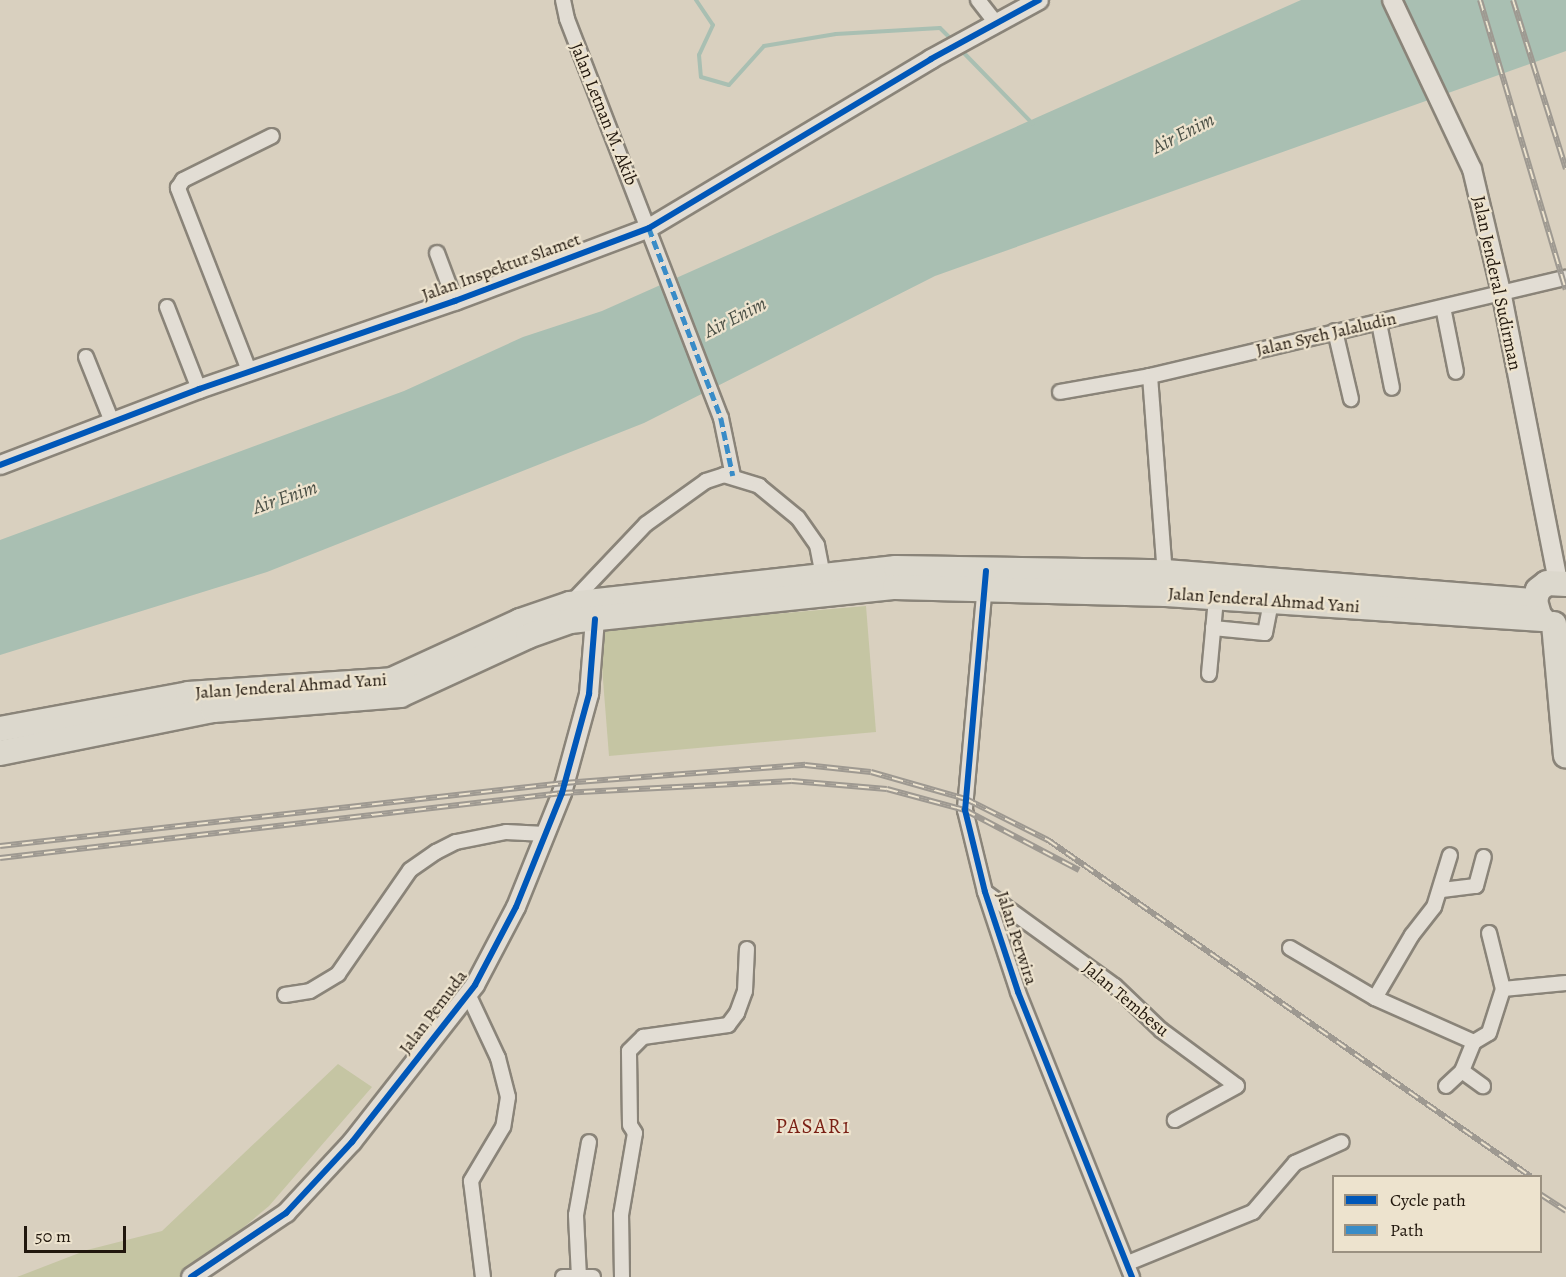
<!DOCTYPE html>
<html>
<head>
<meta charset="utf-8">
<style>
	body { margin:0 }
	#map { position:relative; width:1566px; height:1277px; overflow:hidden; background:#d9d0bf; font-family:Alegreya,serif }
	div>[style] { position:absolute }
	.green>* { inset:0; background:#c5c5a3 }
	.water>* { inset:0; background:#a9bfb2 }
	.stream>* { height:4px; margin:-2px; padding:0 2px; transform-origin:2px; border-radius:2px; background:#a9bfb2 }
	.roads { filter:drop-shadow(2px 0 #8a8479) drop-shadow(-2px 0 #8a8479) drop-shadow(0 2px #8a8479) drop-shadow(0 -2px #8a8479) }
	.street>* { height:14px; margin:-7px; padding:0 7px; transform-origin:7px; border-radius:7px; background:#e2ddd4 }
	.secondary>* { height:18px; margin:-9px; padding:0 9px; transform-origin:9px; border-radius:9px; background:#e2ddd4 }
	.highway>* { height:24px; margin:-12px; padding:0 12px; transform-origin:12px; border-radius:12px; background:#dcd8cd }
	.rail>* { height:6px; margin-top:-3px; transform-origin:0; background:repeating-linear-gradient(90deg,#ede3ce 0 11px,#9e9991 0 22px); box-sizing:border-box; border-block:2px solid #9e9991 }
	.quiet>* { height:4.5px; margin-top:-2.25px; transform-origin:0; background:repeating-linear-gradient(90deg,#398cc7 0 9px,transparent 0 13.5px) }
	.cycleway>* { height:6px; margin:-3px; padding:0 3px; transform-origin:3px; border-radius:3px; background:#0057b8 }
	span { translate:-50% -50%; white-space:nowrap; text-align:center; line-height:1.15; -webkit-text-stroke:4.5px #ede3ce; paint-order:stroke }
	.street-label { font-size:18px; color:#21170d }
	.water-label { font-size:20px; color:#4a4f45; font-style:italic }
	.quarter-label { font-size:21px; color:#7a1f14; letter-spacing:1.5px }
	.legend { position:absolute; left:1332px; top:1175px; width:210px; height:78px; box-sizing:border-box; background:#ede3ce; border:2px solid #9b9181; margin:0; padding:8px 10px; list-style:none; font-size:18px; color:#21170d }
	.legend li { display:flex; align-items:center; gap:12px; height:30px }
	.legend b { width:30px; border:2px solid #9b9181 }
	.scale { position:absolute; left:24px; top:1226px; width:102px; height:27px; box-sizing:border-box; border:3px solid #21170d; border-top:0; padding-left:8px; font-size:18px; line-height:21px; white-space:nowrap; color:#21170d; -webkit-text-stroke:4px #ede3ce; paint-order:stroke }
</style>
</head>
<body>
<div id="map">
	<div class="green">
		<div style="clip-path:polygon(866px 606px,876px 732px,609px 756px,599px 629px)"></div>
		<div style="clip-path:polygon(338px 1064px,372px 1087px,269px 1206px,201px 1263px,180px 1277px,17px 1277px,87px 1250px,162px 1231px)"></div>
	</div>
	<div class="water">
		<div style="clip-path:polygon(1301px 0,1566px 0,1566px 51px,935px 276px,644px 423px,267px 572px,0 655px,0 540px,404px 391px,523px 337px,602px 311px)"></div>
	</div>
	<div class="stream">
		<div style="left:696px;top:0;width:30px;rotate:56deg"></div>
		<div style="left:713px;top:25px;width:33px;rotate:115deg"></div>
		<div style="left:699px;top:55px;width:22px;rotate:85deg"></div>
		<div style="left:701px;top:77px;width:29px;rotate:16deg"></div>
		<div style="left:729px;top:85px;width:52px;rotate:-48.1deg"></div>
		<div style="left:764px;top:46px;width:73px;rotate:-9.5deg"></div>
		<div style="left:836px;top:34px;width:104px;rotate:-3.3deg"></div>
		<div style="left:940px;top:28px;width:17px;rotate:45deg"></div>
		<div style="left:961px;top:50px;width:103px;rotate:45.8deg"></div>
	</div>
	<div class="roads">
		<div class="street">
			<div style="left:563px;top:0;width:19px;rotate:78deg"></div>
			<div style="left:567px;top:19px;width:428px;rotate:68.9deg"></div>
			<div style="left:721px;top:418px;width:59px;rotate:78.3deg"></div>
			<div style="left:978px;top:0;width:29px;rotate:52deg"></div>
			<div style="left:437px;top:253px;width:51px;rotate:69.4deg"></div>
			<div style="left:167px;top:307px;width:88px;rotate:68.7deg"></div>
			<div style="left:1443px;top:307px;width:66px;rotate:78.7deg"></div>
			<div style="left:1379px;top:323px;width:66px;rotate:78.7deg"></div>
			<div style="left:1335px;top:331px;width:70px;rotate:76.8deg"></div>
			<div style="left:86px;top:357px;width:72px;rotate:68.1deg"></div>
			<div style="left:250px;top:373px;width:199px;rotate:-111.3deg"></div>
			<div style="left:178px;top:188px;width:9px;rotate:-58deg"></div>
			<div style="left:183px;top:180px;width:99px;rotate:-26.3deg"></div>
			<div style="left:1150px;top:376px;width:202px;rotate:85.7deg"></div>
			<div style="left:1060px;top:392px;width:91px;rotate:-10.1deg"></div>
			<div style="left:1150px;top:376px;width:427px;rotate:-13.3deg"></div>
			<div style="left:985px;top:584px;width:227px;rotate:95.1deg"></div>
			<div style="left:965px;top:810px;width:84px;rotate:76.3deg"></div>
			<div style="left:985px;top:892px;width:105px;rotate:71.7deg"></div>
			<div style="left:1018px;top:992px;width:307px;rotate:68.2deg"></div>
			<div style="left:570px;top:604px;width:110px;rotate:-46.5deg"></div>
			<div style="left:646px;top:524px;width:74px;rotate:-35.6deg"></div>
			<div style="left:706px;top:481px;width:19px;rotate:-18deg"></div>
			<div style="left:724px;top:475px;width:37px;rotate:17deg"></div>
			<div style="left:759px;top:486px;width:50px;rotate:39.4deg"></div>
			<div style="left:798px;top:518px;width:33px;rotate:55deg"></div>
			<div style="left:817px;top:545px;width:36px;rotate:79deg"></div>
			<div style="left:1213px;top:628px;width:52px;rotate:5.5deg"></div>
			<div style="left:1265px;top:633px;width:31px;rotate:-79deg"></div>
			<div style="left:1209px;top:674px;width:75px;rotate:-84.7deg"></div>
			<div style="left:1442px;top:890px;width:34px;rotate:-7deg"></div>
			<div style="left:1476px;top:886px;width:30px;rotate:-75deg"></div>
			<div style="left:985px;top:892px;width:160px;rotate:35.9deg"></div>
			<div style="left:1115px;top:986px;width:64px;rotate:43.7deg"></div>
			<div style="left:1161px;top:1030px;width:94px;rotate:36.4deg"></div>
			<div style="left:1237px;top:1086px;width:71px;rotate:151.3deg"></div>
			<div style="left:1489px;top:933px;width:58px;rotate:76deg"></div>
			<div style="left:1290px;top:948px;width:99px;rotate:30.5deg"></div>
			<div style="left:1375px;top:998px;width:108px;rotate:24deg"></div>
			<div style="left:1474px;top:1042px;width:17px;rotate:-31deg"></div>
			<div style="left:1489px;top:1033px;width:46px;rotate:-72.3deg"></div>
			<div style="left:1503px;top:989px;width:63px;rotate:-5.4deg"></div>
			<div style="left:468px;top:994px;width:71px;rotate:64.9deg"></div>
			<div style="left:498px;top:1058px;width:40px;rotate:75.6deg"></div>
			<div style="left:508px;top:1097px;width:30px;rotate:99deg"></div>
			<div style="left:503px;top:1127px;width:63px;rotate:120.7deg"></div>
			<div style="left:471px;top:1181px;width:97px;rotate:82.9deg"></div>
			<div style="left:285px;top:995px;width:25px;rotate:-9deg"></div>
			<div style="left:310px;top:991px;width:33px;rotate:-31deg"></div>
			<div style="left:338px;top:974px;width:126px;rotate:-55.3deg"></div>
			<div style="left:410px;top:870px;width:32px;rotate:-35deg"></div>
			<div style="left:436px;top:852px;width:22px;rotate:-27deg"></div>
			<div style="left:456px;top:842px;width:51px;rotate:-11.3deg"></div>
			<div style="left:506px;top:832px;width:39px;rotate:3deg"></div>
			<div style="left:1375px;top:998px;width:73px;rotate:-59.6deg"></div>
			<div style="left:1412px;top:935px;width:36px;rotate:-52deg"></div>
			<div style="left:1434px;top:907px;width:54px;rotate:-72.9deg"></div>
			<div style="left:1462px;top:1071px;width:26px;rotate:36deg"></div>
			<div style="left:1446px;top:1086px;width:22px;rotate:-43deg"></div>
			<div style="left:1462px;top:1071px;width:31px;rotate:-68deg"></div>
			<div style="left:1128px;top:1263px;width:135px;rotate:-22.2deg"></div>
			<div style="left:1253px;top:1212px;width:65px;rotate:-49.4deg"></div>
			<div style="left:1295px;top:1163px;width:51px;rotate:-24.1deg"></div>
			<div style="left:563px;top:1277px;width:30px"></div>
			<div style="left:579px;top:1277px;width:62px;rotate:-92.8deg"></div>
			<div style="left:576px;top:1215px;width:74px;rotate:-79.9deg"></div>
			<div style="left:622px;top:1277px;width:62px;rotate:-90.9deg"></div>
			<div style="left:621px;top:1215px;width:83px;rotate:-80.3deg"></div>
			<div style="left:635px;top:1133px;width:9px;rotate:-122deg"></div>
			<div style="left:630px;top:1125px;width:74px;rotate:-90.8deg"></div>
			<div style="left:629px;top:1051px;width:20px;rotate:-45deg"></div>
			<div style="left:643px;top:1037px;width:86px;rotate:-8deg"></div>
			<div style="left:728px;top:1025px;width:15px;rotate:-53deg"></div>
			<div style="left:737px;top:1013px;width:23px;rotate:-70deg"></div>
			<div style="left:745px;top:991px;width:42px;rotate:-87.3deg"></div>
		</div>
		<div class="secondary">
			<div style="left:1392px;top:0;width:187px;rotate:64.7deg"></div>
			<div style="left:1472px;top:169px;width:130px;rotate:76.7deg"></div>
			<div style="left:1502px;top:296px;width:290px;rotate:78.9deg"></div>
			<div style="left:0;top:465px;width:213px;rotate:-20.9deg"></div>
			<div style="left:199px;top:389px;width:271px;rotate:-19deg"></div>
			<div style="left:455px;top:301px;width:207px;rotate:-20.6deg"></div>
			<div style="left:649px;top:228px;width:329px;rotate:-30.9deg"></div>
			<div style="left:931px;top:59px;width:123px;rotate:-28.6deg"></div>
			<div style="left:191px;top:1277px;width:115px;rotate:-34deg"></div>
			<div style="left:286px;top:1213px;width:97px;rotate:-47.1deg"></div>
			<div style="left:352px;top:1142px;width:199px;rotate:-51.9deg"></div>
			<div style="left:475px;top:985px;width:88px;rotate:-62.3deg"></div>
			<div style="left:516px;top:907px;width:123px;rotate:-68deg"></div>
			<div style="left:562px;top:793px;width:103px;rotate:-74.7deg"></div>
			<div style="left:589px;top:694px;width:75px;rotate:-85.4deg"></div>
		</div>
		<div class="highway">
			<div style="left:1539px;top:615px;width:15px;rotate:-106deg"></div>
			<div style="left:1535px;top:601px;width:11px;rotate:-75deg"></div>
			<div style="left:1538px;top:590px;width:11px;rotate:-38deg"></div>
			<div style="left:1547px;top:583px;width:19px;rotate:3deg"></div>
			<div style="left:1554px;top:624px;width:132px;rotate:84.8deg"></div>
			<div style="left:0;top:729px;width:191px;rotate:-10.5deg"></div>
			<div style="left:188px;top:694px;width:204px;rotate:-3.9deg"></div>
			<div style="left:392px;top:680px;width:141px;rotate:-24.7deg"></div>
			<div style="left:520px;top:621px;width:53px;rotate:-18.8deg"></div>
			<div style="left:570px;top:604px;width:328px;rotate:-6.3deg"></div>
			<div style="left:896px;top:568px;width:269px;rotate:0.9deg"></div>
			<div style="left:1165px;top:572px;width:371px;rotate:4.5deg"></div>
			<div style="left:0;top:753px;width:217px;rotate:-11.4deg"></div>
			<div style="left:213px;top:710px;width:188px;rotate:-4.6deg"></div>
			<div style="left:400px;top:695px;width:141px;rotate:-24.7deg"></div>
			<div style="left:528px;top:636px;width:45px;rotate:-19.7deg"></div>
			<div style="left:570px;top:621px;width:327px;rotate:-6deg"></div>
			<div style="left:895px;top:587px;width:271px;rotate:1.5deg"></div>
			<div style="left:1166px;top:594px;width:377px;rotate:3.8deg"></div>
		</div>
	</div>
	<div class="rail">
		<div style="left:1480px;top:0;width:302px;rotate:73.5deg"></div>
		<div style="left:1513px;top:0;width:177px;rotate:72.6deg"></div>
		<div style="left:0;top:846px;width:568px;rotate:-6.37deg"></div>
		<div style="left:564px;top:783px;width:242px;rotate:-4.3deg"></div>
		<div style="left:805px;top:765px;width:66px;rotate:6.1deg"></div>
		<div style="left:871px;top:772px;width:99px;rotate:15.9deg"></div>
		<div style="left:966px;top:799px;width:92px;rotate:26.6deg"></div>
		<div style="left:1048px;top:840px;width:588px;rotate:34.88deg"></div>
		<div style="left:0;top:858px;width:566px;rotate:-6.6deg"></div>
		<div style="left:562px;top:793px;width:230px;rotate:-3deg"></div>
		<div style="left:792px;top:781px;width:95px;rotate:4.8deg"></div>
		<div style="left:887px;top:789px;width:81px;rotate:15.1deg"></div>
		<div style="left:965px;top:810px;width:129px;rotate:27.8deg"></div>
		<div style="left:1540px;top:1194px;width:31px;rotate:33deg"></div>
	</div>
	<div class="quiet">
		<div style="left:649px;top:228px;width:203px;rotate:69.2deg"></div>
		<div style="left:721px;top:418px;width:59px;rotate:78.3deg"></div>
	</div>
	<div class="cycleway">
		<div style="left:0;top:465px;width:213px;rotate:-20.9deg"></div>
		<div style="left:199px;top:389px;width:271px;rotate:-19deg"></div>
		<div style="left:455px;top:301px;width:207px;rotate:-20.6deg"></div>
		<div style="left:649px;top:228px;width:329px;rotate:-30.9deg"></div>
		<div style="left:931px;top:59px;width:123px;rotate:-28.6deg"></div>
		<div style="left:986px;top:571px;width:240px;rotate:95deg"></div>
		<div style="left:965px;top:810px;width:84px;rotate:76.3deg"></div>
		<div style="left:985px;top:892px;width:105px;rotate:71.7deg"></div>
		<div style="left:1018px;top:992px;width:307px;rotate:68.2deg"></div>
		<div style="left:191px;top:1277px;width:115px;rotate:-34deg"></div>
		<div style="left:286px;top:1213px;width:97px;rotate:-47.1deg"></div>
		<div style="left:352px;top:1142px;width:199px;rotate:-51.9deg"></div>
		<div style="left:475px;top:985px;width:88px;rotate:-62.3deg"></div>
		<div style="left:516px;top:907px;width:123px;rotate:-68deg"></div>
		<div style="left:562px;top:793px;width:103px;rotate:-74.7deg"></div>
		<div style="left:589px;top:694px;width:75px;rotate:-85.4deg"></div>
	</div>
	<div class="street-label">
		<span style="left:604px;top:114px;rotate:68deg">Jalan Letnan M. Akib</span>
		<span style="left:501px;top:267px;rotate:-20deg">Jalan Inspektur Slamet</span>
		<span style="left:1497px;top:283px;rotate:78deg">Jalan Jenderal Sudirman</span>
		<span style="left:1326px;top:334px;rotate:-13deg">Jalan Syeh Jalaludin</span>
		<span style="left:1264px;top:600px;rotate:4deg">Jalan Jenderal Ahmad Yani</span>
		<span style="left:291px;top:686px;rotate:-4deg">Jalan Jenderal Ahmad Yani</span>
		<span style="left:1017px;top:938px;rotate:72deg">Jalan Perwira</span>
		<span style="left:1126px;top:999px;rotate:40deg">Jalan Tembesu</span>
		<span style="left:433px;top:1012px;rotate:-53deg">Jalan Pemuda</span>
	</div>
	<div class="water-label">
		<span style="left:1183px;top:133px;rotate:-27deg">Air Enim</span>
		<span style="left:735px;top:317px;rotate:-27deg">Air Enim</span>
		<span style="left:285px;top:497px;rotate:-19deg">Air Enim</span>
	</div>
	<div class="quarter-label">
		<span style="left:813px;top:1126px">PASAR1</span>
	</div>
	<ul class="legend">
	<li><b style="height:8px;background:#0057b8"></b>Cycle path</li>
	<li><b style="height:8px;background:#398cc7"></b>Path</li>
	</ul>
	<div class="scale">50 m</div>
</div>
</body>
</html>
